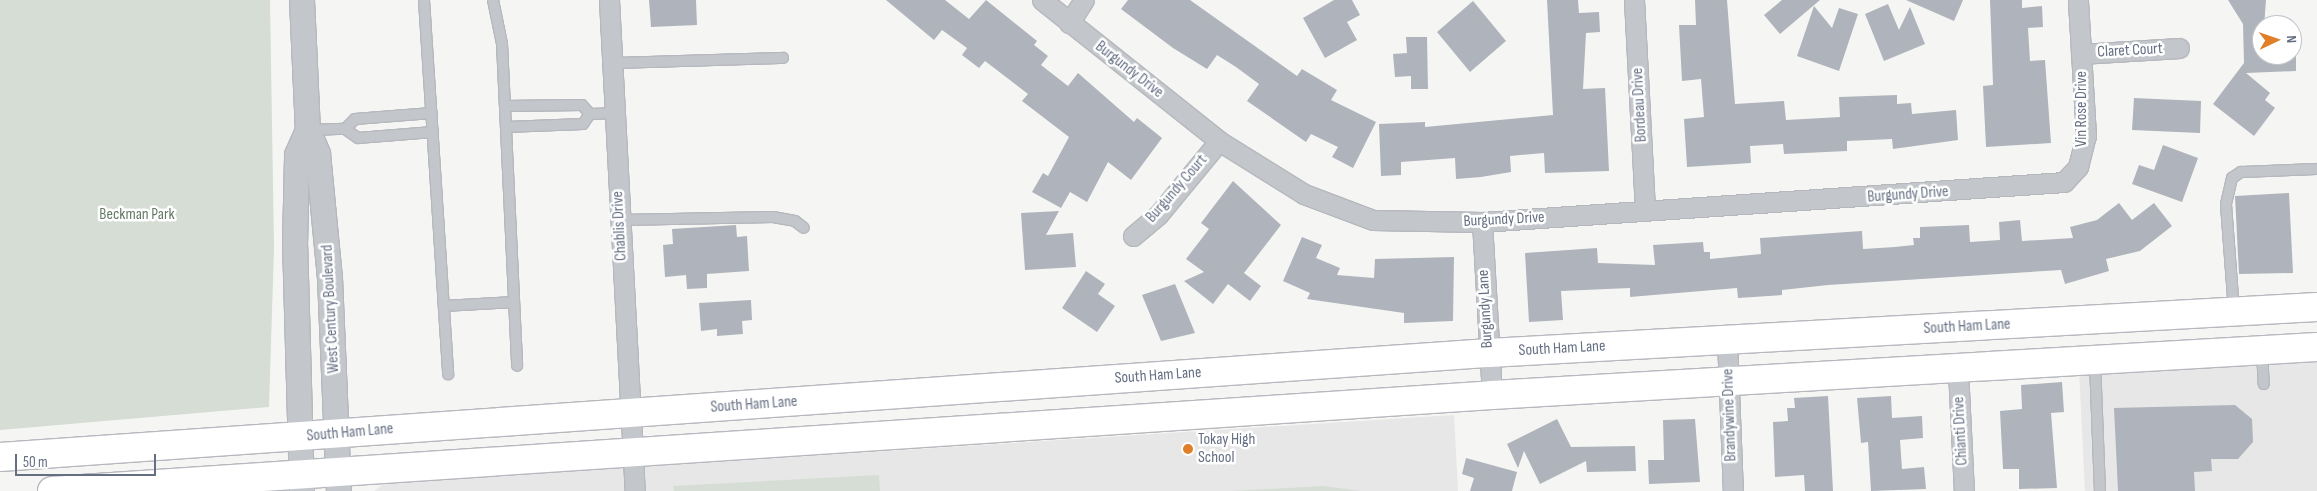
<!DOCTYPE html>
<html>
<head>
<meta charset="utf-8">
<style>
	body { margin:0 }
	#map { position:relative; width:2317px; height:491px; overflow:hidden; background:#f5f6f3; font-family:"Sofia Sans Condensed",sans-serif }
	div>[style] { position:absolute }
	.built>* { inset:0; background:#e6e7e6 }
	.green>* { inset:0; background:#d5ddd4 }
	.building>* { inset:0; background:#afb3bb }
	.roads { filter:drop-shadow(1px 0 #b6b8be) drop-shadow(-1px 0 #b6b8be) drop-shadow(0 1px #b6b8be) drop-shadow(0 -1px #b6b8be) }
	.service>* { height:10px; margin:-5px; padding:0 5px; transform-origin:5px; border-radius:5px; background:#c3c6ca }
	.minor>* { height:19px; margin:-9.5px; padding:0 9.5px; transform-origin:9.5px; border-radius:9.5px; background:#c3c6ca }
	.tertiary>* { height:24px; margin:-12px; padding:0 12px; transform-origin:12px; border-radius:12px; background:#c3c6ca }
	.secondary>* { height:28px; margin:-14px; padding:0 14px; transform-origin:14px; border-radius:14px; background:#fff }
	.dots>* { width:14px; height:14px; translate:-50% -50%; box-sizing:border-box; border:2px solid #fff; border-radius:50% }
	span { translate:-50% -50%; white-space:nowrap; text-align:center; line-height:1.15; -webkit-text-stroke:5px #fff; paint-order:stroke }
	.street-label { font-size:16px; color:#656f83 }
	.park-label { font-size:16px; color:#647a65 }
	.poi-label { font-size:16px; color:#656f83 }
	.left { translate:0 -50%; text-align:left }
	.north { position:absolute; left:2252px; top:15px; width:50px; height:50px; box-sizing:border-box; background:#fff; border:1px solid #c1c5cd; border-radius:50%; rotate:87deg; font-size:14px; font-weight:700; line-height:20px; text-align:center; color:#656f83 }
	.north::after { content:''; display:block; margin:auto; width:18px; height:22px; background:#e07f28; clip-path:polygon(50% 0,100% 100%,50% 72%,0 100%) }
	.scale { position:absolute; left:15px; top:454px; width:141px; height:22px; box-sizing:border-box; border:2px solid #656f83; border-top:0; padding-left:6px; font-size:15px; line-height:18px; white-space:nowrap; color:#656f83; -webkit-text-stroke:4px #fff; paint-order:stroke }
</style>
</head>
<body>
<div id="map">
	<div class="built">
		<div style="clip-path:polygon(2317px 354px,2317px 491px,2085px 491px,2079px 370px)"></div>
		<div style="clip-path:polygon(1454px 415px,1458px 491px,374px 491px,385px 483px)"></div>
	</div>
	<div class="green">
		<div style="clip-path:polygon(0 0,270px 0,274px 247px,269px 407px,0 430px)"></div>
		<div style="clip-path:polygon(879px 475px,880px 491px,674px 491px,673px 486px)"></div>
		<div style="clip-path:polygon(1323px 486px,1361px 491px,1231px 491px)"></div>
	</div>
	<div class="building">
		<div style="clip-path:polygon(649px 0,696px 0,697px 25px,651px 27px)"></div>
		<div style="clip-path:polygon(886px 0,945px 0,969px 19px,986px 0,1037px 41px,1034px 45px,1048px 56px,1041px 65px,1068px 86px,1078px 73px,1134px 122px,1137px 118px,1162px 138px,1131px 180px,1108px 162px,1087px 202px,1070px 192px,1061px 208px,1032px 192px,1043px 173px,1048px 176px,1069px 137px,1022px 101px,1028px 94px,985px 61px,979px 68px,962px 55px,967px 48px,942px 30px,934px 40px)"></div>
		<div style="clip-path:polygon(1128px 0,1190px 0,1297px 76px,1302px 69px,1337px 90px,1331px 100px,1376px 122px,1353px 168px,1332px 157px,1338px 147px,1311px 134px,1306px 142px,1247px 101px,1259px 84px,1236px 67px,1217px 55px,1207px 69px,1173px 48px,1121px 9px)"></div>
		<div style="clip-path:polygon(1334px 0,1352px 0,1360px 15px,1347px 22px,1357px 40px,1325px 58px,1303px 18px)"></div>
		<div style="clip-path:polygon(1547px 0,1578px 0,1579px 13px,1599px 12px,1600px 32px,1586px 33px,1583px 89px,1605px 88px,1609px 171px,1545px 173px,1544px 153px,1510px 156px,1511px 172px,1481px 177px,1456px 179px,1455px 158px,1401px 162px,1401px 175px,1381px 176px,1379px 124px,1425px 122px,1425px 127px,1553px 115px)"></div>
		<div style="clip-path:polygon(1695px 0,1727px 0,1735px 104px,1784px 101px,1786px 120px,1840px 117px,1839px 97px,1897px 95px,1897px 104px,1911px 103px,1912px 114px,1956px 110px,1958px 140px,1893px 149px,1892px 139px,1847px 141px,1847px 151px,1784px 154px,1783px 144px,1750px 146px,1751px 163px,1687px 167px,1684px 119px,1704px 117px,1701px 79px,1682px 81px,1679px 25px,1696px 25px)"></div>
		<div style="clip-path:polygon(1782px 0,1820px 0,1780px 34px,1764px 15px)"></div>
		<div style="clip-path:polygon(1906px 0,1963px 0,1954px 21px)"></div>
		<div style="clip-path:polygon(1990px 0,2022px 0,2022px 8px,2042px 6px,2043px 27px,2028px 28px,2030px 61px,2045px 60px,2051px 143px,1986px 147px,1983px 86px,1993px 85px)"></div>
		<div style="clip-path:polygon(2228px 0,2266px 0,2262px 55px,2296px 55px,2296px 71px,2246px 73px,2270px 93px,2265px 100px,2275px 108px,2254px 136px,2213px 104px,2244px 63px,2243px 24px)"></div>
		<div style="clip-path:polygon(1473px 1px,1506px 41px,1470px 72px,1437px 32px)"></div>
		<div style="clip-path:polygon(1888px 4px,1899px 30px,1910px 7px,1925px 44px,1884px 61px,1865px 14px)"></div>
		<div style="clip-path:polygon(1814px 6px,1832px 28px,1839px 8px,1858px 14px,1839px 71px,1797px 56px)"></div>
		<div style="clip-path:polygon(1406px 37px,1427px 37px,1428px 89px,1411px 89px,1411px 76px,1395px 77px,1393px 54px,1407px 53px)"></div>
		<div style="clip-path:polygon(2134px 98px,2201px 101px,2200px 133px,2132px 130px)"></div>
		<div style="clip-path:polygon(2163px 145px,2198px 158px,2182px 202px,2132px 184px,2139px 165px,2154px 170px)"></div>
		<div style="clip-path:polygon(1233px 181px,1281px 225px,1244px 273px,1261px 286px,1250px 301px,1228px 284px,1213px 304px,1184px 281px,1204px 272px,1186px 259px,1209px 229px,1201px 223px)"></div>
		<div style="clip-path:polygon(2289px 193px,2293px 273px,2239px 274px,2235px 196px)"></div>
		<div style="clip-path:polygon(2119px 203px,2132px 220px,2154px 203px,2172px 226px,2140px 251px,2106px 259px,2109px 271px,2065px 284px,2061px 270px,1828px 285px,1782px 290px,1782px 295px,1738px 298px,1737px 288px,1630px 297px,1630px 288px,1561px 291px,1563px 320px,1529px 322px,1525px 253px,1597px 248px,1598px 263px,1655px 265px,1653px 245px,1703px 242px,1704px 252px,1710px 252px,1710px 259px,1761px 254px,1760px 238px,1862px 231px,1863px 249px,1895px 247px,1914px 245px,1913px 238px,1920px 238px,1920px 227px,1969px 225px,1970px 242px,2000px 240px,1999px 222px,2020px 220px,2022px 241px,2073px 238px,2070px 227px,2097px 220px)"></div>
		<div style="clip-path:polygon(1059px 211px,1046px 235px,1073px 233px,1076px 267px,1025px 270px,1021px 213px)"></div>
		<div style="clip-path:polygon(736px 225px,737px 237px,747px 236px,749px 271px,707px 274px,707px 288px,687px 289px,686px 275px,665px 277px,663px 245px,673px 244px,672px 229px)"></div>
		<div style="clip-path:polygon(1302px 237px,1322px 245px,1316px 258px,1340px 268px,1337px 275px,1374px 278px,1375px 259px,1454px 257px,1453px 321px,1404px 323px,1404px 313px,1307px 299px,1310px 293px,1283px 281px)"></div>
		<div style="clip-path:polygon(1086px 271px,1105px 284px,1098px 294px,1115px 306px,1097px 332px,1062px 308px)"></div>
		<div style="clip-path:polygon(1175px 284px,1195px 333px,1161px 341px,1142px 295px)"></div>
		<div style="clip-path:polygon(751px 300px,752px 320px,742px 321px,743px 334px,717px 336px,717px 329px,701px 331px,699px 303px)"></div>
		<div style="clip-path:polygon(2062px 382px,2064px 412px,2051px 413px,2057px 488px,2019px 489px,2019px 469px,2003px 469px,2000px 411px,2022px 409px,2021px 385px)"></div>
		<div style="clip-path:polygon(1828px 396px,1833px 491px,1805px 491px,1804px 475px,1775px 477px,1773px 422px,1788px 421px,1787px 408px,1795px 408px,1794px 398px)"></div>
		<div style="clip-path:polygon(1891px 396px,1892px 418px,1922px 416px,1923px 438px,1900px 440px,1902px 469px,1924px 467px,1926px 489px,1871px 491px,1868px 442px,1861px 443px,1857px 398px)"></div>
		<div style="clip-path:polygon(2235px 405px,2252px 419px,2253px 442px,2238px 459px,2211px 459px,2212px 471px,2194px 472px,2195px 491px,2118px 491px,2114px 408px)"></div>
		<div style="clip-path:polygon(1557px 419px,1571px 447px,1635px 446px,1636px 471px,1587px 472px,1586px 461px,1540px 484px,1524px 451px,1518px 468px,1507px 444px)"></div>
		<div style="clip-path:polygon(1695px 419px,1700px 482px,1649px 484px,1648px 460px,1664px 460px,1663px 420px)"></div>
		<div style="clip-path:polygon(1466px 458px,1517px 472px,1512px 491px,1470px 491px,1474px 478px,1462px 474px)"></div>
	</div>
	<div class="roads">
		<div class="service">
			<div style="left:424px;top:0;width:375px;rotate:86.3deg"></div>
			<div style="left:493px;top:0;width:45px;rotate:78.4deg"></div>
			<div style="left:502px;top:44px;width:322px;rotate:87.3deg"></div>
			<div style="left:612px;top:63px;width:171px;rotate:-1.7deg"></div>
			<div style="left:505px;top:106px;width:77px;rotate:-0.7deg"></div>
			<div style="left:582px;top:105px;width:12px;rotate:48deg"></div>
			<div style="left:506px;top:127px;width:77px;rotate:-2.2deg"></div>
			<div style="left:583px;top:124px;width:12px;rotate:-55deg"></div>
			<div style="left:590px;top:114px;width:25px;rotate:-2deg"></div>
			<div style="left:345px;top:129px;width:14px;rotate:-45deg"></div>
			<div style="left:355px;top:119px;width:77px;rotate:-4.5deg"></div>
			<div style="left:308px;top:130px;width:37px;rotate:-2deg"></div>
			<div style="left:345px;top:129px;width:16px;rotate:35deg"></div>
			<div style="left:358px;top:138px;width:75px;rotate:-4.6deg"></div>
			<div style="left:620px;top:220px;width:153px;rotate:-1.1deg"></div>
			<div style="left:773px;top:217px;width:22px;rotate:10deg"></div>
			<div style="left:795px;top:221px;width:11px;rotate:38deg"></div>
			<div style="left:444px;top:306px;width:70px;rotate:-3.3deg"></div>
			<div style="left:2234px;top:311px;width:107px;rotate:-94.3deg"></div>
			<div style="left:2226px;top:204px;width:27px;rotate:-77deg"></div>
			<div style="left:2232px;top:178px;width:11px;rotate:-34deg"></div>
			<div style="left:2241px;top:172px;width:76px;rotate:-2.3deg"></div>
			<div style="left:2262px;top:351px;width:33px;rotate:87deg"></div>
			<div style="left:2095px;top:362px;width:129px;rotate:87.8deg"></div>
		</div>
		<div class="minor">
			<div style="left:609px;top:0;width:492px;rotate:87deg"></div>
			<div style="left:1042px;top:0;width:226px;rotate:38.5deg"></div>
			<div style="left:1219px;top:141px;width:100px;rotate:31.9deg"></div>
			<div style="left:1304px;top:194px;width:74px;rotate:20.6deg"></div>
			<div style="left:1373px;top:220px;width:109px;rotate:1.1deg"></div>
			<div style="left:1482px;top:222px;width:583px;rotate:-3.93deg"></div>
			<div style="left:2064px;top:182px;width:21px;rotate:-47deg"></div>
			<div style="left:2078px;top:167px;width:32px;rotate:-76deg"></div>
			<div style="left:2086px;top:136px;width:136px;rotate:-93.4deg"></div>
			<div style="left:1634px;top:0;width:211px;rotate:87deg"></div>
			<div style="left:1069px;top:23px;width:27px;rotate:-57deg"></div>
			<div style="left:2081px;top:54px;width:98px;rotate:-3.5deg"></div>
			<div style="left:1482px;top:222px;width:173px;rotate:86.7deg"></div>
			<div style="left:1133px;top:236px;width:33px;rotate:-40deg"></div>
			<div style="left:1158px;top:215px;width:96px;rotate:-50.5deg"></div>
			<div style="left:1727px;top:338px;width:153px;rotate:87.8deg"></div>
			<div style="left:1958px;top:370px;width:121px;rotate:87.2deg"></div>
		</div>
		<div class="tertiary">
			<div style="left:302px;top:0;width:130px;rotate:87.4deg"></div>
			<div style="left:308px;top:130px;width:26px;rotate:67deg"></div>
			<div style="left:318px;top:154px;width:125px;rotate:84.5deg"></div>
			<div style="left:330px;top:278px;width:213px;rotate:87.6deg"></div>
			<div style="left:302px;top:491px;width:245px;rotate:-91.6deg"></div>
			<div style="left:295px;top:246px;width:91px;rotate:-88.7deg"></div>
			<div style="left:297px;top:155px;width:27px;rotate:-66deg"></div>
		</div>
		<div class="secondary">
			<div style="left:0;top:457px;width:1493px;rotate:-4deg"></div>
			<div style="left:1489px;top:353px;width:829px;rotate:-3.18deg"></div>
			<div style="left:52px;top:491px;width:1443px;rotate:-3.81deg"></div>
			<div style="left:1492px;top:395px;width:826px;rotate:-3.33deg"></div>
		</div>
	</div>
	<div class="dots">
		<div style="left:1188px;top:449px;background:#e07f28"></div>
	</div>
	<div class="street-label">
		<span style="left:2130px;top:51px;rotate:-3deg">Claret Court</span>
		<span style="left:1129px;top:70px;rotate:38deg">Burgundy Drive</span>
		<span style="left:1640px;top:105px;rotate:-93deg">Bordeau Drive</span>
		<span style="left:2082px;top:109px;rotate:-90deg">Vin Rose Drive</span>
		<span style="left:1177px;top:189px;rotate:-49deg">Burgundy Court</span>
		<span style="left:1908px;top:195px;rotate:-4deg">Burgundy Drive</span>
		<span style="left:1504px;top:220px;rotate:-3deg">Burgundy Drive</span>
		<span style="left:620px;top:226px;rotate:-93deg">Chablis Drive</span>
		<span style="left:331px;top:309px;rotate:-93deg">West Century Boulevard</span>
		<span style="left:1486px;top:309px;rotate:-93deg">Burgundy Lane</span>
		<span style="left:1967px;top:327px;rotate:-3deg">South Ham Lane</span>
		<span style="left:1562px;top:349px;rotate:-3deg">South Ham Lane</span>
		<span style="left:1158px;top:376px;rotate:-4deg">South Ham Lane</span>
		<span style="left:754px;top:405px;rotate:-4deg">South Ham Lane</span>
		<span style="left:1730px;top:415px;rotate:-92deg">Brandywine Drive</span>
		<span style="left:1961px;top:431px;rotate:-93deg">Chianti Drive</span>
		<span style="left:350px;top:433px;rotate:-5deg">South Ham Lane</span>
	</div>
	<div class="park-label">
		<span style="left:137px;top:215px">Beckman Park</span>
	</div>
	<div class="poi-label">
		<span class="left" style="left:1198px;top:449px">Tokay High<br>School</span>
	</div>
	<div class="north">N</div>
	<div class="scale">50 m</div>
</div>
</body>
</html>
